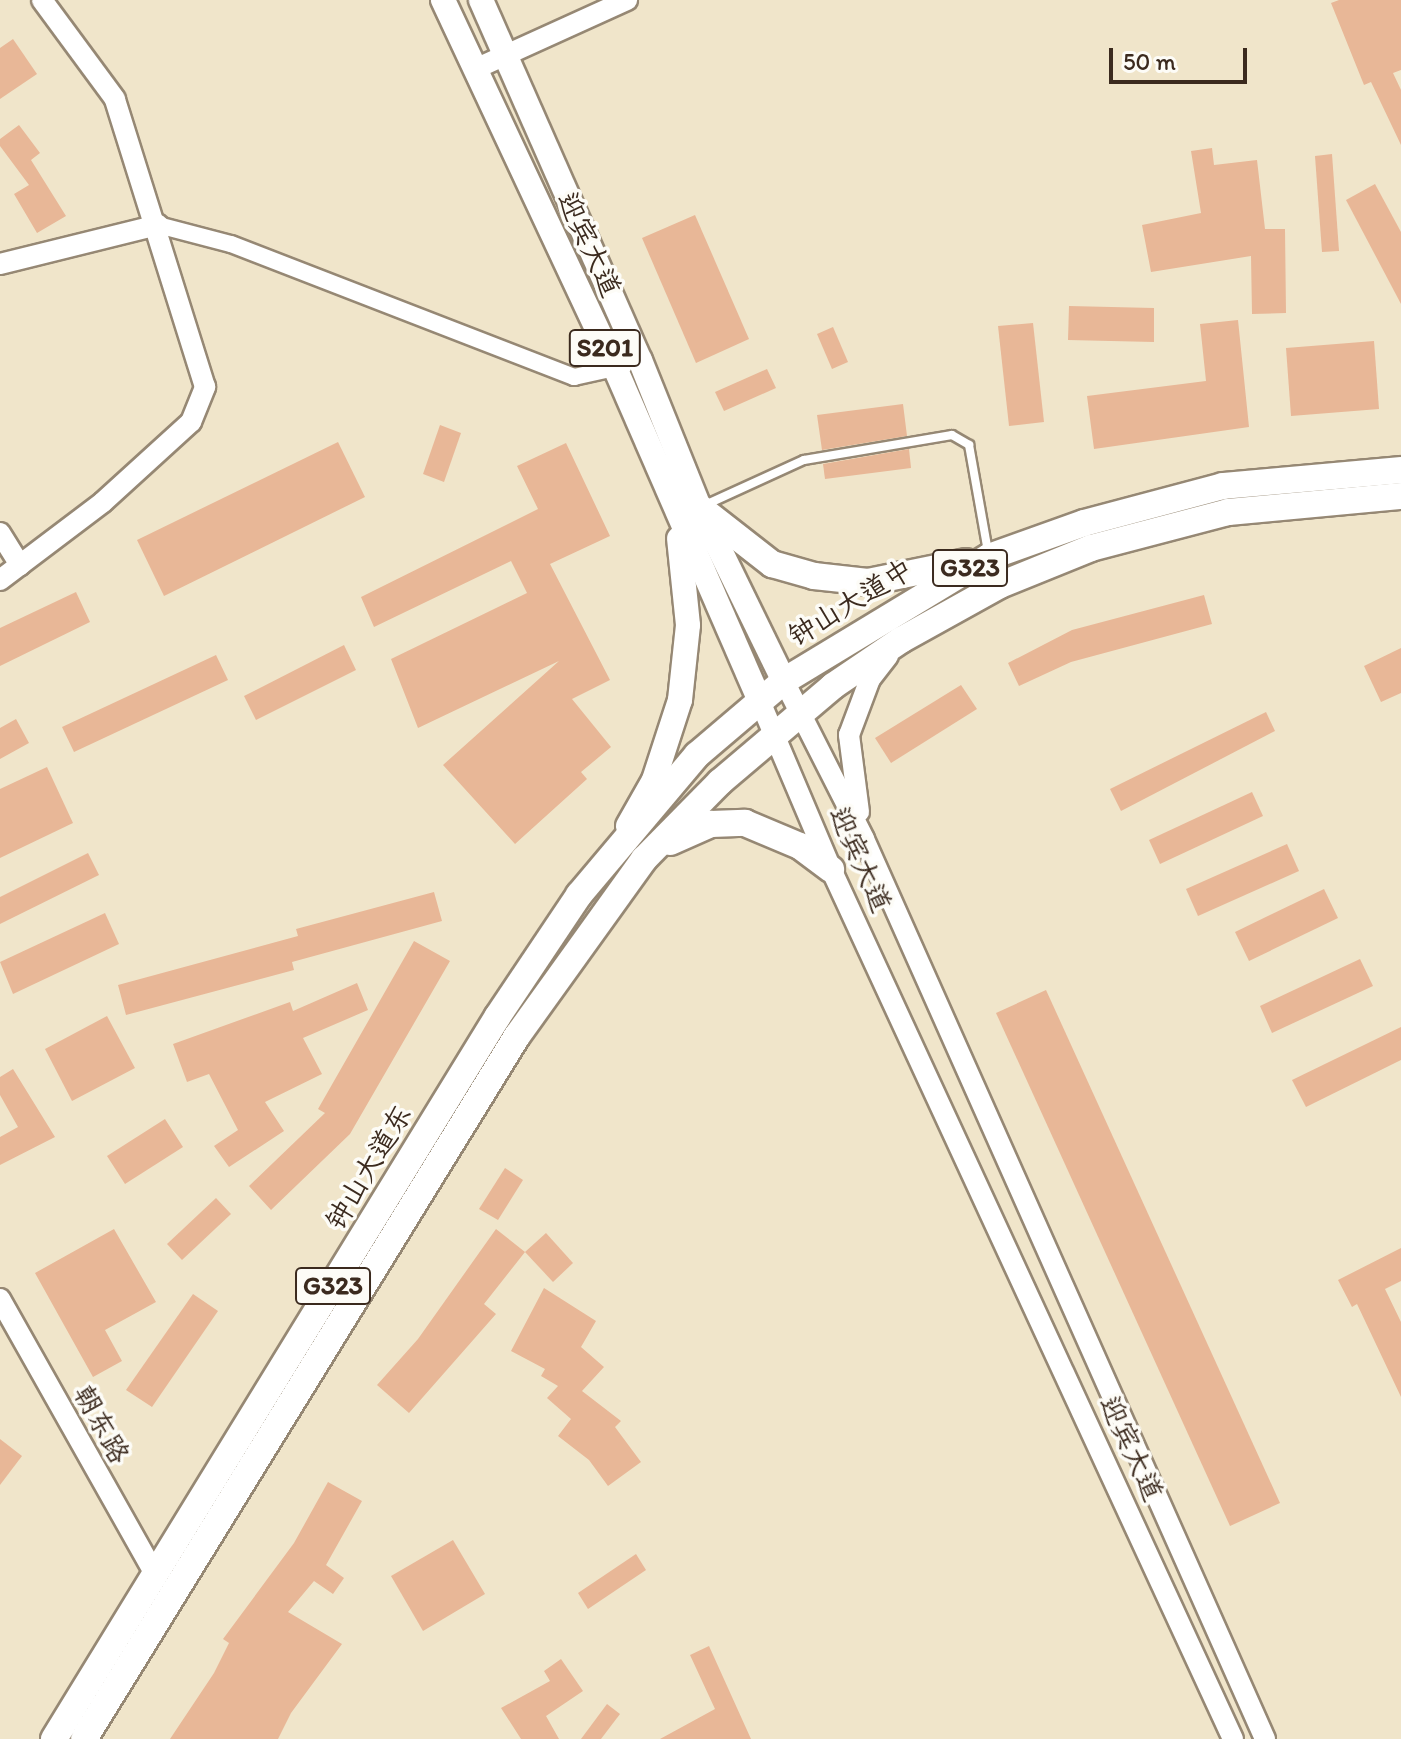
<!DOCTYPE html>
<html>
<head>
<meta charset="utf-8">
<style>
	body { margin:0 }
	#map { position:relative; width:1401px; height:1739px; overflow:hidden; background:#f0e5ca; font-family:Itim,"LXGW WenKai TC",sans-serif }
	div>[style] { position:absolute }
	.building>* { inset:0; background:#e8b797 }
	.roads { filter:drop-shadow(2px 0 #968874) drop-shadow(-2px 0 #968874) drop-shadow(0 2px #968874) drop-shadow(0 -2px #968874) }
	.service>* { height:8px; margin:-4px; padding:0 4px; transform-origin:4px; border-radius:4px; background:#fff }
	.minor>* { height:16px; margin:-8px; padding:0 8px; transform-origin:8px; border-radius:8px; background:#fff }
	.tertiary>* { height:20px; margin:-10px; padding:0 10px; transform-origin:10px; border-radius:10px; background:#fff }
	.primary>* { height:24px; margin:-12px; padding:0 12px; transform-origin:12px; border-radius:12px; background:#fff }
	.trunk>* { height:26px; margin:-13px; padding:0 13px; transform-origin:13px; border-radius:13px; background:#fff }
	span { translate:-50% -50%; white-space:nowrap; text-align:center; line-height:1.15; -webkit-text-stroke:7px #fdfcf7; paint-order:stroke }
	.shield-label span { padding:2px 6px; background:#fdfcf7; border:2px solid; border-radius:6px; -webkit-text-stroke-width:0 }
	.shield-label { font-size:26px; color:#3b2a1e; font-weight:700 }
	.street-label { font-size:28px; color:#3b2a1e }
	.scale { position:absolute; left:1109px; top:48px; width:138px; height:36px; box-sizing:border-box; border:4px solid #3b2a1e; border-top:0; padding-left:10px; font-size:24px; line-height:28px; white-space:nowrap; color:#3b2a1e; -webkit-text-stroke:6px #fdfcf7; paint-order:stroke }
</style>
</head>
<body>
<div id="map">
	<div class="building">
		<div style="clip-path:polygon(1339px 0,1401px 0,1401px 70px,1393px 73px,1401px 90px,1401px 145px,1371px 82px,1364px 85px,1331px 3px)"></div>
		<div style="clip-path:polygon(13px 39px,37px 74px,0 99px,0 48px)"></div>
		<div style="clip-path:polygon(19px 125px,40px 153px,31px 160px,66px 216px,37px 233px,14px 194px,29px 185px,0 146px,0 139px)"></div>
		<div style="clip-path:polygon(1212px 148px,1214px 165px,1257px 160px,1265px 229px,1285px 229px,1286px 313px,1252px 314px,1251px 256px,1151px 272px,1142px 225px,1201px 213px,1191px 151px)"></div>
		<div style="clip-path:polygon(1332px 154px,1339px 251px,1322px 252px,1315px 156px)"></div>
		<div style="clip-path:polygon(1375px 184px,1401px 232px,1401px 304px,1346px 200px)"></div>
		<div style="clip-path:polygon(695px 215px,749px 339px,696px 363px,642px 238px)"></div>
		<div style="clip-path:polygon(1069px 306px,1154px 308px,1154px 342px,1068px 340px)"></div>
		<div style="clip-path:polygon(1238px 320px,1249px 427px,1094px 449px,1087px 396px,1206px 381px,1200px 324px)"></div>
		<div style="clip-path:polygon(1033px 323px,1044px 422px,1009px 426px,998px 326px)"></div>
		<div style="clip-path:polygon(833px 327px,848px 362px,832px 369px,817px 334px)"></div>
		<div style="clip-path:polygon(1374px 341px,1379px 409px,1291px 416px,1286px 348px)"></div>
		<div style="clip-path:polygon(767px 369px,776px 388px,724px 411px,715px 392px)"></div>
		<div style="clip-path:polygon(903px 404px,907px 436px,822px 450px,817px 415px)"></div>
		<div style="clip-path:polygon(440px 425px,461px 433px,444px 482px,423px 474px)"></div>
		<div style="clip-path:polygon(338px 442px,365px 497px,164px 596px,137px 540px)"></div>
		<div style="clip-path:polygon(566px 443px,610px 536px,550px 564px,610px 680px,572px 699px,611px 747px,581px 772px,587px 779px,515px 844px,443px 765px,559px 661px,418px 728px,391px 659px,527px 593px,511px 561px,374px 627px,361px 597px,538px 509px,517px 466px)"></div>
		<div style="clip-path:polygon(909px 449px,911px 468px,825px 479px,823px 464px)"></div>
		<div style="clip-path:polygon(76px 592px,90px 622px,0 666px,0 628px)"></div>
		<div style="clip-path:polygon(1204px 595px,1212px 624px,1071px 662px,1019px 686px,1008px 663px,1072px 630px)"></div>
		<div style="clip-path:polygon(344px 645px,356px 670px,256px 720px,244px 696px)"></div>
		<div style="clip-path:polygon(1401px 648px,1401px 693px,1381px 702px,1364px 666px)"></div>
		<div style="clip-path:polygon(216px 655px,228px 680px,74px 752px,62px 727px)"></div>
		<div style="clip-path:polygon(961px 685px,977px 709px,891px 763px,875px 738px)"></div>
		<div style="clip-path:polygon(1266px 712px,1275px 731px,1121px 811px,1110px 789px)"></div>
		<div style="clip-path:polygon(16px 719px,29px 743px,0 759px,0 728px)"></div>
		<div style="clip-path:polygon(47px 767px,73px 823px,0 858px,0 789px)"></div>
		<div style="clip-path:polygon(1252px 792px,1263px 816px,1160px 864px,1149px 840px)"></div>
		<div style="clip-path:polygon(1287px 844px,1299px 871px,1198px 916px,1186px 889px)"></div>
		<div style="clip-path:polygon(88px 853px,99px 875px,0 924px,0 897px)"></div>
		<div style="clip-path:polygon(1324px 889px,1338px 918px,1249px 961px,1235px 932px)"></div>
		<div style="clip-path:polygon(434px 892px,442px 921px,292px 962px,294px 970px,126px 1015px,118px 985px,298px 936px,296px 929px)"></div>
		<div style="clip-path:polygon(105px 913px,119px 944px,13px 994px,0 962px)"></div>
		<div style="clip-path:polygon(414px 941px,450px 961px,350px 1134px,271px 1210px,249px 1186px,325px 1113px,318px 1109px)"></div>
		<div style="clip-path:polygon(1360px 959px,1373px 986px,1272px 1033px,1260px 1006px)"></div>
		<div style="clip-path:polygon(357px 983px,368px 1010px,303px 1038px,322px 1074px,265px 1102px,284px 1131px,229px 1167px,214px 1146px,238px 1130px,209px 1074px,187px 1082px,173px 1044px,290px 1002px,293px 1011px)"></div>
		<div style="clip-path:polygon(1046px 990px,1280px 1503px,1230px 1526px,996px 1013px)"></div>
		<div style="clip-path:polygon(107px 1016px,135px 1068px,72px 1101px,45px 1049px)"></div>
		<div style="clip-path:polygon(1401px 1027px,1401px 1060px,1306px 1107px,1292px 1080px)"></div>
		<div style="clip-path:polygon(13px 1069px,55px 1137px,0 1165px,0 1137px,18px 1127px,0 1095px,0 1077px)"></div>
		<div style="clip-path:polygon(165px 1119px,183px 1147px,125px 1184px,107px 1156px)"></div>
		<div style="clip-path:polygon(505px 1168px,523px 1180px,498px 1220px,479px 1209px)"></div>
		<div style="clip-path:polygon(216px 1198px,231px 1214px,182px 1260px,167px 1244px)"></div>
		<div style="clip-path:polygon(114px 1229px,156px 1302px,105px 1330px,122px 1361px,93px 1377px,35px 1273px)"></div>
		<div style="clip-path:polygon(496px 1229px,525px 1252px,484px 1304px,496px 1314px,409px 1413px,377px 1385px,418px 1339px)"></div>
		<div style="clip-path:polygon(546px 1233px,573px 1263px,553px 1282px,525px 1252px)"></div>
		<div style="clip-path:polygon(1401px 1248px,1401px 1281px,1385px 1289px,1401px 1322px,1401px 1397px,1357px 1304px,1352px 1307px,1338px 1280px)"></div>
		<div style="clip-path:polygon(544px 1288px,596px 1321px,581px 1347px,604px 1367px,582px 1391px,621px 1421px,615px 1427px,641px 1462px,608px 1486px,589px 1460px,558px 1436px,571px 1419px,547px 1398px,558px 1386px,541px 1376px,545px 1369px,511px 1351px)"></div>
		<div style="clip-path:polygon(193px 1294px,218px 1311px,152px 1407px,126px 1390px)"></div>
		<div style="clip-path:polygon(0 1439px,22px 1456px,0 1485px)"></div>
		<div style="clip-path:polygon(328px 1482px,362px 1501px,326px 1565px,344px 1578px,333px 1594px,314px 1581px,288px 1612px,342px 1644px,291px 1713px,278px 1739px,170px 1739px,214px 1673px,229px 1643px,223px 1639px,294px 1543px)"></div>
		<div style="clip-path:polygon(453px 1540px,485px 1594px,423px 1631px,391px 1576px)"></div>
		<div style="clip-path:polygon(636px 1554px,646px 1570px,588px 1609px,578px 1593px)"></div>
		<div style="clip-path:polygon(709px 1646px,751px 1739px,660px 1739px,715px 1709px,690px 1655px)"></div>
		<div style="clip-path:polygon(561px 1659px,583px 1691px,546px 1716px,559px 1739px,521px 1739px,501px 1708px,550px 1681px,544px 1671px)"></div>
		<div style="clip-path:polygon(607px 1704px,620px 1714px,601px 1739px,581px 1739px)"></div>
	</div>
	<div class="roads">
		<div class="service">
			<div style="left:703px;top:506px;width:111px;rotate:-24.5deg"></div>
			<div style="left:804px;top:460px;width:150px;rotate:-9.6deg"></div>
			<div style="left:952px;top:435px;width:20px;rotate:30deg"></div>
			<div style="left:969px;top:445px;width:109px;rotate:79.9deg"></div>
		</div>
		<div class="minor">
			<div style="left:158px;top:225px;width:75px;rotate:14.6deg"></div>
			<div style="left:231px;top:244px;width:368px;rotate:21.2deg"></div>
			<div style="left:574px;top:377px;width:51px;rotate:-12.4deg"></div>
		</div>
		<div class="tertiary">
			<div style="left:475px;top:69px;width:167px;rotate:-24.4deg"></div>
			<div style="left:0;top:264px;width:163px;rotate:-13.9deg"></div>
			<div style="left:0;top:533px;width:38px;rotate:58deg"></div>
			<div style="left:0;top:580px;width:129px;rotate:-37.1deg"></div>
			<div style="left:103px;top:502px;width:119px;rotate:-42.3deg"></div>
			<div style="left:191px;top:422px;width:38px;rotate:-68deg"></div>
			<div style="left:205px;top:387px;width:302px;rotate:-107.4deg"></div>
			<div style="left:115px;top:99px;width:123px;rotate:-126.4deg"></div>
			<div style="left:784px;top:681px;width:177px;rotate:63.1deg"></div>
			<div style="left:864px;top:839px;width:985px;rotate:65.98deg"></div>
			<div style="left:759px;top:699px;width:185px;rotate:67deg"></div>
			<div style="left:831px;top:869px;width:958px;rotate:65.2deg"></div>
			<div style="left:859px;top:812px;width:78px;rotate:-97.4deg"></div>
			<div style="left:849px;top:735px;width:60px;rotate:-69.4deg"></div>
			<div style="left:870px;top:679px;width:29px;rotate:-52deg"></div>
			<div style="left:0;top:1299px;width:318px;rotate:60.6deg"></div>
		</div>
		<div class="primary">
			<div style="left:443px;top:0;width:408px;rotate:64.9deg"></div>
			<div style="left:616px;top:370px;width:359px;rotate:66.5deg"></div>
			<div style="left:481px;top:0;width:394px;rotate:66.2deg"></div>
			<div style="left:640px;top:360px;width:158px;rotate:68.1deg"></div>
			<div style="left:699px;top:507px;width:194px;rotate:64deg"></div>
			<div style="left:628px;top:826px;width:53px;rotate:-60.5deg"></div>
			<div style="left:654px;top:780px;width:84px;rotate:-72deg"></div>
			<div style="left:680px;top:700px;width:75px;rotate:-83.9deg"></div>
			<div style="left:688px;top:625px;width:87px;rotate:-95.9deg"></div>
		</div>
		<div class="trunk">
			<div style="left:699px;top:507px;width:93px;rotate:38deg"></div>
			<div style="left:772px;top:564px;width:44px;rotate:15.9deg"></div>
			<div style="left:814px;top:576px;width:54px;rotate:6.3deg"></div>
			<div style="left:868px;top:582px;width:100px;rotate:-11.5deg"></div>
			<div style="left:670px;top:842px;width:45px;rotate:-23.7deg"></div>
			<div style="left:711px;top:824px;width:34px;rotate:-2deg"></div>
			<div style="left:745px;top:823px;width:60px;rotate:22.7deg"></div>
			<div style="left:800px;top:846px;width:39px;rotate:37deg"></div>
			<div style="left:54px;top:1739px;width:848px;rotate:-58.45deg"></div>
			<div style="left:498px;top:1016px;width:146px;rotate:-56.2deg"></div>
			<div style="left:579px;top:895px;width:183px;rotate:-49.9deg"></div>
			<div style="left:697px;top:755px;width:114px;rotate:-40.4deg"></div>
			<div style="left:784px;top:681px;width:240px;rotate:-31.2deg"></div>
			<div style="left:989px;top:557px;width:101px;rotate:-19.7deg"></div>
			<div style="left:1084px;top:523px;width:144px;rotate:-14.9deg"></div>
			<div style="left:1223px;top:486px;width:179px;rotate:-5.1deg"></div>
			<div style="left:84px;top:1739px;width:826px;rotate:-58.37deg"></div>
			<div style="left:517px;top:1036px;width:218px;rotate:-54.3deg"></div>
			<div style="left:644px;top:859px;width:108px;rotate:-45.4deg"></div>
			<div style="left:720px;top:782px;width:148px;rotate:-40.3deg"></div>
			<div style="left:833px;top:686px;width:82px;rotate:-34.1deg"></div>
			<div style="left:901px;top:640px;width:113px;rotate:-29.1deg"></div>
			<div style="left:1000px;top:585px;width:98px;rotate:-22.1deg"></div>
			<div style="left:1091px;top:548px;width:142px;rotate:-14.7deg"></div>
			<div style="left:1228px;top:512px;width:174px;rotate:-5.3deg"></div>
		</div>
	</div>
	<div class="shield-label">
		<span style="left:605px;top:348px">S201</span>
		<span style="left:970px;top:568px">G323</span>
		<span style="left:333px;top:1286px">G323</span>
	</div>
	<div class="street-label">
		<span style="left:590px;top:244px;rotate:65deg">迎宾大道</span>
		<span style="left:850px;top:602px;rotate:-31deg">钟山大道中</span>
		<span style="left:861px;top:859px;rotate:66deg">迎宾大道</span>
		<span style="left:368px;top:1167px;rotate:-59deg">钟山大道东</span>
		<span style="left:102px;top:1424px;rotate:61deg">朝东路</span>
		<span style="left:1132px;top:1448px;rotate:65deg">迎宾大道</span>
	</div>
	<div class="scale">50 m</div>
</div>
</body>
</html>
